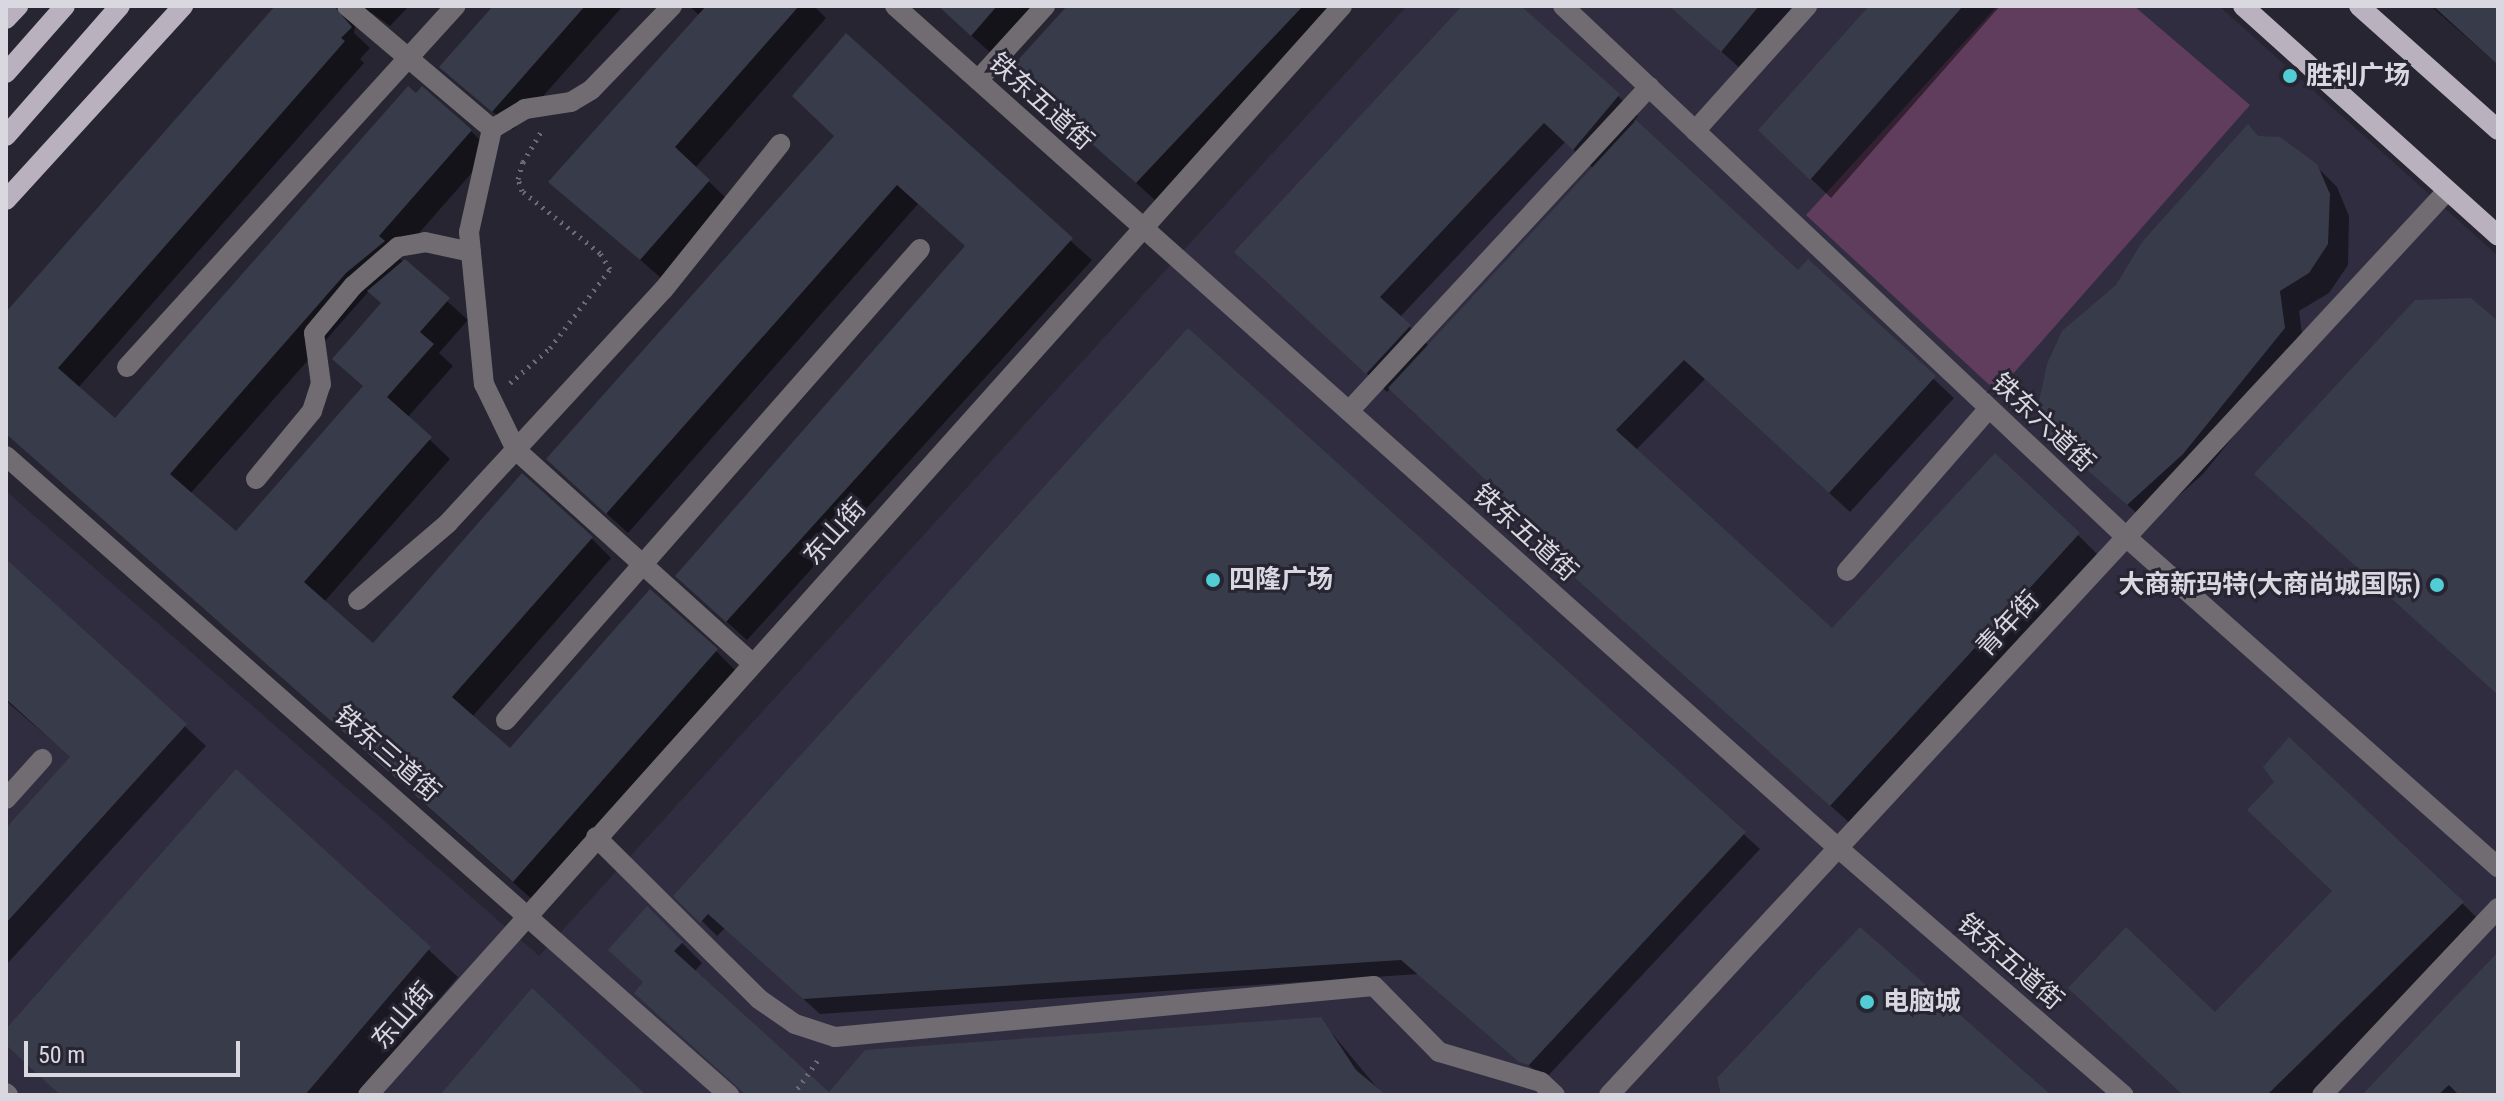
<!DOCTYPE html>
<html>
<head>
<meta charset="utf-8">
<style>
	body { margin:0 }
	#map { position:relative; width:2504px; height:1101px; overflow:hidden; background:#272532; font-family:"Roboto Condensed","Noto Sans SC",sans-serif }
	div>[style] { position:absolute }
	.built>* { inset:0; background:#312d40 }
	.green>* { inset:0; background:#603d5d }
	.shadow>* { inset:0; background:#0007 }
	.building>* { inset:0; background:#383b49 }
	.path>* { height:5px; margin-top:-2.5px; transform-origin:0; background:repeating-linear-gradient(90deg,#6c6a76 0 2px,transparent 0 8px) }
	.minor>* { height:20px; margin:-10px; padding:0 10px; transform-origin:10px; border-radius:10px; background:#706c72 }
	.major>* { height:20px; margin:-10px; padding:0 10px; transform-origin:10px; border-radius:10px; background:#b9b1be }
	.dots>* { width:22px; height:22px; translate:-50% -50%; box-sizing:border-box; border:4px solid #272532; border-radius:50% }
	span { translate:-50% -50%; white-space:nowrap; text-align:center; line-height:1.15; -webkit-text-stroke:6px #272532; paint-order:stroke }
	.poi-label { font-size:26px; color:#d9d8e1; font-weight:700 }
	.left { translate:0 -50%; text-align:left }
	.right { translate:-100% -50%; text-align:right }
	.street-label { font-size:26px; color:#d9d8e1 }
	.frame { position:absolute; inset:0; border:8px solid #d9d8e1; pointer-events:none }
	.scale { position:absolute; left:24px; top:1041px; width:216px; height:36px; box-sizing:border-box; border:4px solid #d9d8e1; border-top:0; padding-left:10px; font-size:24px; line-height:28px; white-space:nowrap; color:#d9d8e1; -webkit-text-stroke:6px #272532; paint-order:stroke }
</style>
</head>
<body>
<div id="map">
	<div class="built">
		<div style="clip-path:polygon(1407px 6px,2219px 6px,2498px 256px,2498px 1095px,6px 1095px,6px 491px,539px 956px)"></div>
	</div>
	<div class="green">
		<div style="clip-path:polygon(1997px 6px,2134px 6px,2250px 105px,1997px 392px,1806px 215px)"></div>
	</div>
	<div class="shadow">
		<div style="clip-path:polygon(evenodd,277px 6px,409px 6px,390px 26px,372px 13px,357px 17px,354px 33px,370px 48px,360px 59px,364px 63px,78px 388px,115px 421px,471px 131px,491px 151px,398px 257px,468px 320px,439px 353px,453px 366px,407px 418px,450px 459px,324px 602px,373px 646px,591px 538px,611px 558px,472px 717px,511px 751px,716px 651px,736px 671px,534px 901px,6px 434px,6px 315px,277px 6px,369px 291px,383px 304px,365px 387px,236px 534px,190px 494px,369px 291px)"></div>
		<div style="clip-path:polygon(495px 6px,623px 6px,513px 130px,442px 67px)"></div>
		<div style="clip-path:polygon(689px 6px,814px 6px,826px 18px,695px 168px,729px 201px,661px 278px,551px 182px,700px 16px)"></div>
		<div style="clip-path:polygon(938px 6px,1035px 6px,992px 54px)"></div>
		<div style="clip-path:polygon(1070px 6px,1342px 6px,1157px 202px,1012px 70px)"></div>
		<div style="clip-path:polygon(evenodd,1464px 6px,1518px 6px,1618px 96px,1638px 116px,1634px 121px,1799px 273px,1808px 262px,1954px 398px,1850px 512px,1705px 379px,1635px 451px,1832px 631px,2078px 535px,2098px 555px,1852px 825px,1559px 563px,1546px 535px,1391px 388px,1387px 392px,1256px 272px,1464px 6px,1565px 142px,1594px 169px,1429px 346px,1400px 317px,1565px 142px)"></div>
		<div style="clip-path:polygon(1670px 6px,1795px 6px,1742px 70px)"></div>
		<div style="clip-path:polygon(1872px 6px,2000px 6px,1831px 198px,1781px 150px)"></div>
		<div style="clip-path:polygon(2431px 6px,2498px 6px,2498px 65px)"></div>
		<div style="clip-path:polygon(836px 137px,967px 149px,1092px 260px,747px 640px,698px 596px,967px 247px,918px 204px,628px 533px,569px 479px)"></div>
		<div style="clip-path:polygon(2259px 138px,2316px 166px,2337px 187px,2349px 216px,2348px 265px,2329px 293px,2299px 311px,2304px 349px,2203px 474px,2148px 523px,2075px 459px,2118px 286px)"></div>
		<div style="clip-path:polygon(1188px 331px,1760px 849px,1545px 1079px,1419px 974px,820px 1014px,725px 928px,717px 936px,676px 895px)"></div>
		<div style="clip-path:polygon(6px 561px,206px 746px,6px 965px,6px 831px,72px 758px,6px 701px)"></div>
		<div style="clip-path:polygon(236px 772px,458px 977px,357px 1095px,60px 1095px,6px 1043px,6px 1032px)"></div>
		<div style="clip-path:polygon(2334px 892px,2462px 903px,2485px 926px,2314px 1095px,2184px 1095px,2215px 1014px)"></div>
		<div style="clip-path:polygon(648px 909px,702px 963px,694px 972px,817px 1095px,747px 1095px,645px 983px)"></div>
		<div style="clip-path:polygon(2498px 955px,2498px 1095px,2365px 1095px)"></div>
		<div style="clip-path:polygon(1320px 1019px,1383px 1095px,829px 1095px)"></div>
	</div>
	<div class="building">
		<div style="clip-path:polygon(275px 6px,334px 6px,352px 27px,341px 38px,345px 41px,58px 368px,115px 418px,408px 86px,416px 93px,422px 86px,472px 130px,379px 236px,385px 241px,346px 273px,170px 474px,236px 531px,363px 386px,332px 359px,381px 303px,367px 291px,405px 259px,450px 298px,420px 332px,434px 344px,387px 397px,432px 437px,304px 582px,373px 643px,522px 473px,593px 537px,452px 697px,510px 748px,650px 589px,718px 649px,513px 882px,6px 434px,6px 312px)"></div>
		<div style="clip-path:polygon(493px 6px,585px 6px,492px 112px,439px 67px)"></div>
		<div style="clip-path:polygon(706px 6px,799px 6px,675px 147px,710px 180px,640px 260px,548px 182px)"></div>
		<div style="clip-path:polygon(938px 6px,997px 6px,971px 36px)"></div>
		<div style="clip-path:polygon(1067px 6px,1303px 6px,1136px 183px,1009px 70px)"></div>
		<div style="clip-path:polygon(1462px 6px,1521px 6px,1620px 94px,1573px 150px,1544px 123px,1380px 297px,1411px 325px,1366px 374px,1234px 252px)"></div>
		<div style="clip-path:polygon(1669px 6px,1759px 6px,1721px 52px)"></div>
		<div style="clip-path:polygon(1869px 6px,1963px 6px,1810px 180px,1758px 130px)"></div>
		<div style="clip-path:polygon(2433px 6px,2498px 6px,2498px 65px)"></div>
		<div style="clip-path:polygon(846px 33px,1073px 238px,726px 622px,675px 576px,965px 246px,897px 185px,606px 514px,546px 459px,834px 136px,792px 96px)"></div>
		<div style="clip-path:polygon(1636px 120px,1798px 270px,1808px 259px,1936px 376px,1829px 493px,1684px 360px,1616px 430px,1832px 628px,1995px 453px,2080px 533px,1830px 806px,1536px 543px,1544px 535px,1388px 388px)"></div>
		<div style="clip-path:polygon(2248px 124px,2258px 136px,2280px 137px,2317px 164px,2330px 194px,2328px 244px,2309px 273px,2280px 291px,2285px 328px,2183px 454px,2127px 505px,2052px 439px,2037px 411px,2047px 364px,2062px 331px,2116px 285px,2142px 242px)"></div>
		<div style="clip-path:polygon(2471px 298px,2498px 321px,2498px 695px,2254px 474px,2415px 300px)"></div>
		<div style="clip-path:polygon(1188px 328px,1746px 832px,1529px 1065px,1519px 1062px,1401px 960px,803px 999px,708px 914px,700px 923px,673px 896px)"></div>
		<div style="clip-path:polygon(6px 559px,187px 724px,6px 923px,6px 828px,70px 757px,6px 699px)"></div>
		<div style="clip-path:polygon(2289px 737px,2464px 902px,2267px 1095px,2183px 1095px,2068px 988px,2126px 927px,2215px 1012px,2332px 891px,2247px 810px,2274px 782px,2263px 767px)"></div>
		<div style="clip-path:polygon(236px 769px,431px 947px,305px 1095px,60px 1095px,6px 1045px,6px 1029px)"></div>
		<div style="clip-path:polygon(647px 906px,683px 942px,674px 951px,829px 1092px,865px 1050px,1321px 1017px,1356px 1070px,1386px 1095px,746px 1095px,634px 993px,643px 982px,608px 950px)"></div>
		<div style="clip-path:polygon(1860px 927px,2051px 1095px,1721px 1095px,1717px 1078px)"></div>
		<div style="clip-path:polygon(2498px 952px,2498px 1095px,2459px 1095px,2449px 1085px,2438px 1095px,2362px 1095px)"></div>
		<div style="clip-path:polygon(532px 988px,646px 1095px,440px 1095px)"></div>
	</div>
	<div class="path">
		<div style="left:510px;top:383px;width:53px;rotate:-41.2deg"></div>
		<div style="left:550px;top:348px;width:99px;rotate:-52.8deg"></div>
		<div style="left:610px;top:269px;width:19px;rotate:-122deg"></div>
		<div style="left:600px;top:253px;width:100px;rotate:-141.5deg"></div>
		<div style="left:522px;top:191px;width:13px;rotate:-108deg"></div>
		<div style="left:518px;top:179px;width:18px;rotate:-74deg"></div>
		<div style="left:523px;top:162px;width:39px;rotate:-59deg"></div>
		<div style="left:793px;top:1095px;width:47px;rotate:-54.6deg"></div>
	</div>
	<div class="minor">
		<div style="left:347px;top:6px;width:190px;rotate:40.3deg"></div>
		<div style="left:492px;top:129px;width:106px;rotate:102.6deg"></div>
		<div style="left:469px;top:232px;width:153px;rotate:84.4deg"></div>
		<div style="left:484px;top:384px;width:73px;rotate:64.1deg"></div>
		<div style="left:516px;top:450px;width:318px;rotate:42.1deg"></div>
		<div style="left:895px;top:6px;width:1263px;rotate:41.76deg"></div>
		<div style="left:1837px;top:847px;width:379px;rotate:40.9deg"></div>
		<div style="left:1563px;top:6px;width:772px;rotate:43.32deg"></div>
		<div style="left:2125px;top:536px;width:499px;rotate:41.6deg"></div>
		<div style="left:978px;top:80px;width:100px;rotate:-47.8deg"></div>
		<div style="left:492px;top:129px;width:39px;rotate:-31deg"></div>
		<div style="left:525px;top:109px;width:47px;rotate:-8.7deg"></div>
		<div style="left:571px;top:102px;width:23px;rotate:-31deg"></div>
		<div style="left:591px;top:90px;width:117px;rotate:-46deg"></div>
		<div style="left:1695px;top:131px;width:168px;rotate:-48.1deg"></div>
		<div style="left:127px;top:367px;width:488px;rotate:-47.7deg"></div>
		<div style="left:1349px;top:411px;width:442px;rotate:-47.2deg"></div>
		<div style="left:6px;top:456px;width:965px;rotate:41.47deg"></div>
		<div style="left:256px;top:479px;width:88px;rotate:-50.5deg"></div>
		<div style="left:312px;top:411px;width:28px;rotate:-72deg"></div>
		<div style="left:321px;top:384px;width:51px;rotate:-97.8deg"></div>
		<div style="left:314px;top:333px;width:61px;rotate:-50.3deg"></div>
		<div style="left:353px;top:286px;width:60px;rotate:-40.9deg"></div>
		<div style="left:398px;top:247px;width:27px;rotate:-10deg"></div>
		<div style="left:425px;top:242px;width:47px;rotate:12.3deg"></div>
		<div style="left:1847px;top:571px;width:216px;rotate:-48.9deg"></div>
		<div style="left:358px;top:600px;width:118px;rotate:-40.5deg"></div>
		<div style="left:448px;top:523px;width:318px;rotate:-47.3deg"></div>
		<div style="left:664px;top:289px;width:186px;rotate:-51.3deg"></div>
		<div style="left:506px;top:720px;width:627px;rotate:-48.69deg"></div>
		<div style="left:6px;top:799px;width:54px;rotate:-48deg"></div>
		<div style="left:596px;top:837px;width:230px;rotate:44.8deg"></div>
		<div style="left:759px;top:999px;width:44px;rotate:34.8deg"></div>
		<div style="left:795px;top:1024px;width:42px;rotate:18deg"></div>
		<div style="left:835px;top:1037px;width:541px;rotate:-5.41deg"></div>
		<div style="left:1374px;top:986px;width:93px;rotate:45.4deg"></div>
		<div style="left:1439px;top:1052px;width:106px;rotate:16.4deg"></div>
		<div style="left:1541px;top:1082px;width:19px;rotate:43deg"></div>
		<div style="left:6px;top:1093px;width:3px;rotate:45deg"></div>
		<div style="left:368px;top:1095px;width:1461px;rotate:-48.19deg"></div>
		<div style="left:1609px;top:1095px;width:1233px;rotate:-47.17deg"></div>
		<div style="left:2322px;top:1095px;width:257px;rotate:-46.7deg"></div>
	</div>
	<div class="major">
		<div style="left:2243px;top:6px;width:343px;rotate:42deg"></div>
		<div style="left:2359px;top:6px;width:186px;rotate:41.7deg"></div>
		<div style="left:6px;top:19px;width:18px;rotate:-47deg"></div>
		<div style="left:6px;top:73px;width:89px;rotate:-48.6deg"></div>
		<div style="left:6px;top:136px;width:173px;rotate:-48.8deg"></div>
		<div style="left:6px;top:200px;width:263px;rotate:-47.6deg"></div>
	</div>
	<div class="dots">
		<div style="left:2290px;top:76px;background:#52ccd5"></div>
		<div style="left:1213px;top:580px;background:#52ccd5"></div>
		<div style="left:2437px;top:585px;background:#52ccd5"></div>
		<div style="left:1867px;top:1002px;background:#52ccd5"></div>
	</div>
	<div class="poi-label">
		<span class="left" style="left:2306px;top:76px">胜利广场</span>
		<span class="left" style="left:1229px;top:580px">四隆广场</span>
		<span class="right" style="left:2421px;top:585px">大商新玛特(大商尚城国际)</span>
		<span class="left" style="left:1883px;top:1002px">电脑城</span>
	</div>
	<div class="street-label">
		<span style="left:1041px;top:102px;rotate:42deg">铁东五道街</span>
		<span style="left:2043px;top:423px;rotate:43deg">铁东六道街</span>
		<span style="left:835px;top:532px;rotate:-48deg">东山街</span>
		<span style="left:1525px;top:533px;rotate:42deg">铁东五道街</span>
		<span style="left:2008px;top:624px;rotate:-47deg">青年街</span>
		<span style="left:387px;top:754px;rotate:41deg">铁东三道街</span>
		<span style="left:2010px;top:962px;rotate:41deg">铁东五道街</span>
		<span style="left:403px;top:1016px;rotate:-49deg">东山街</span>
	</div>
	<div class="frame"></div>
	<div class="scale">50 m</div>
</div>
</body>
</html>
